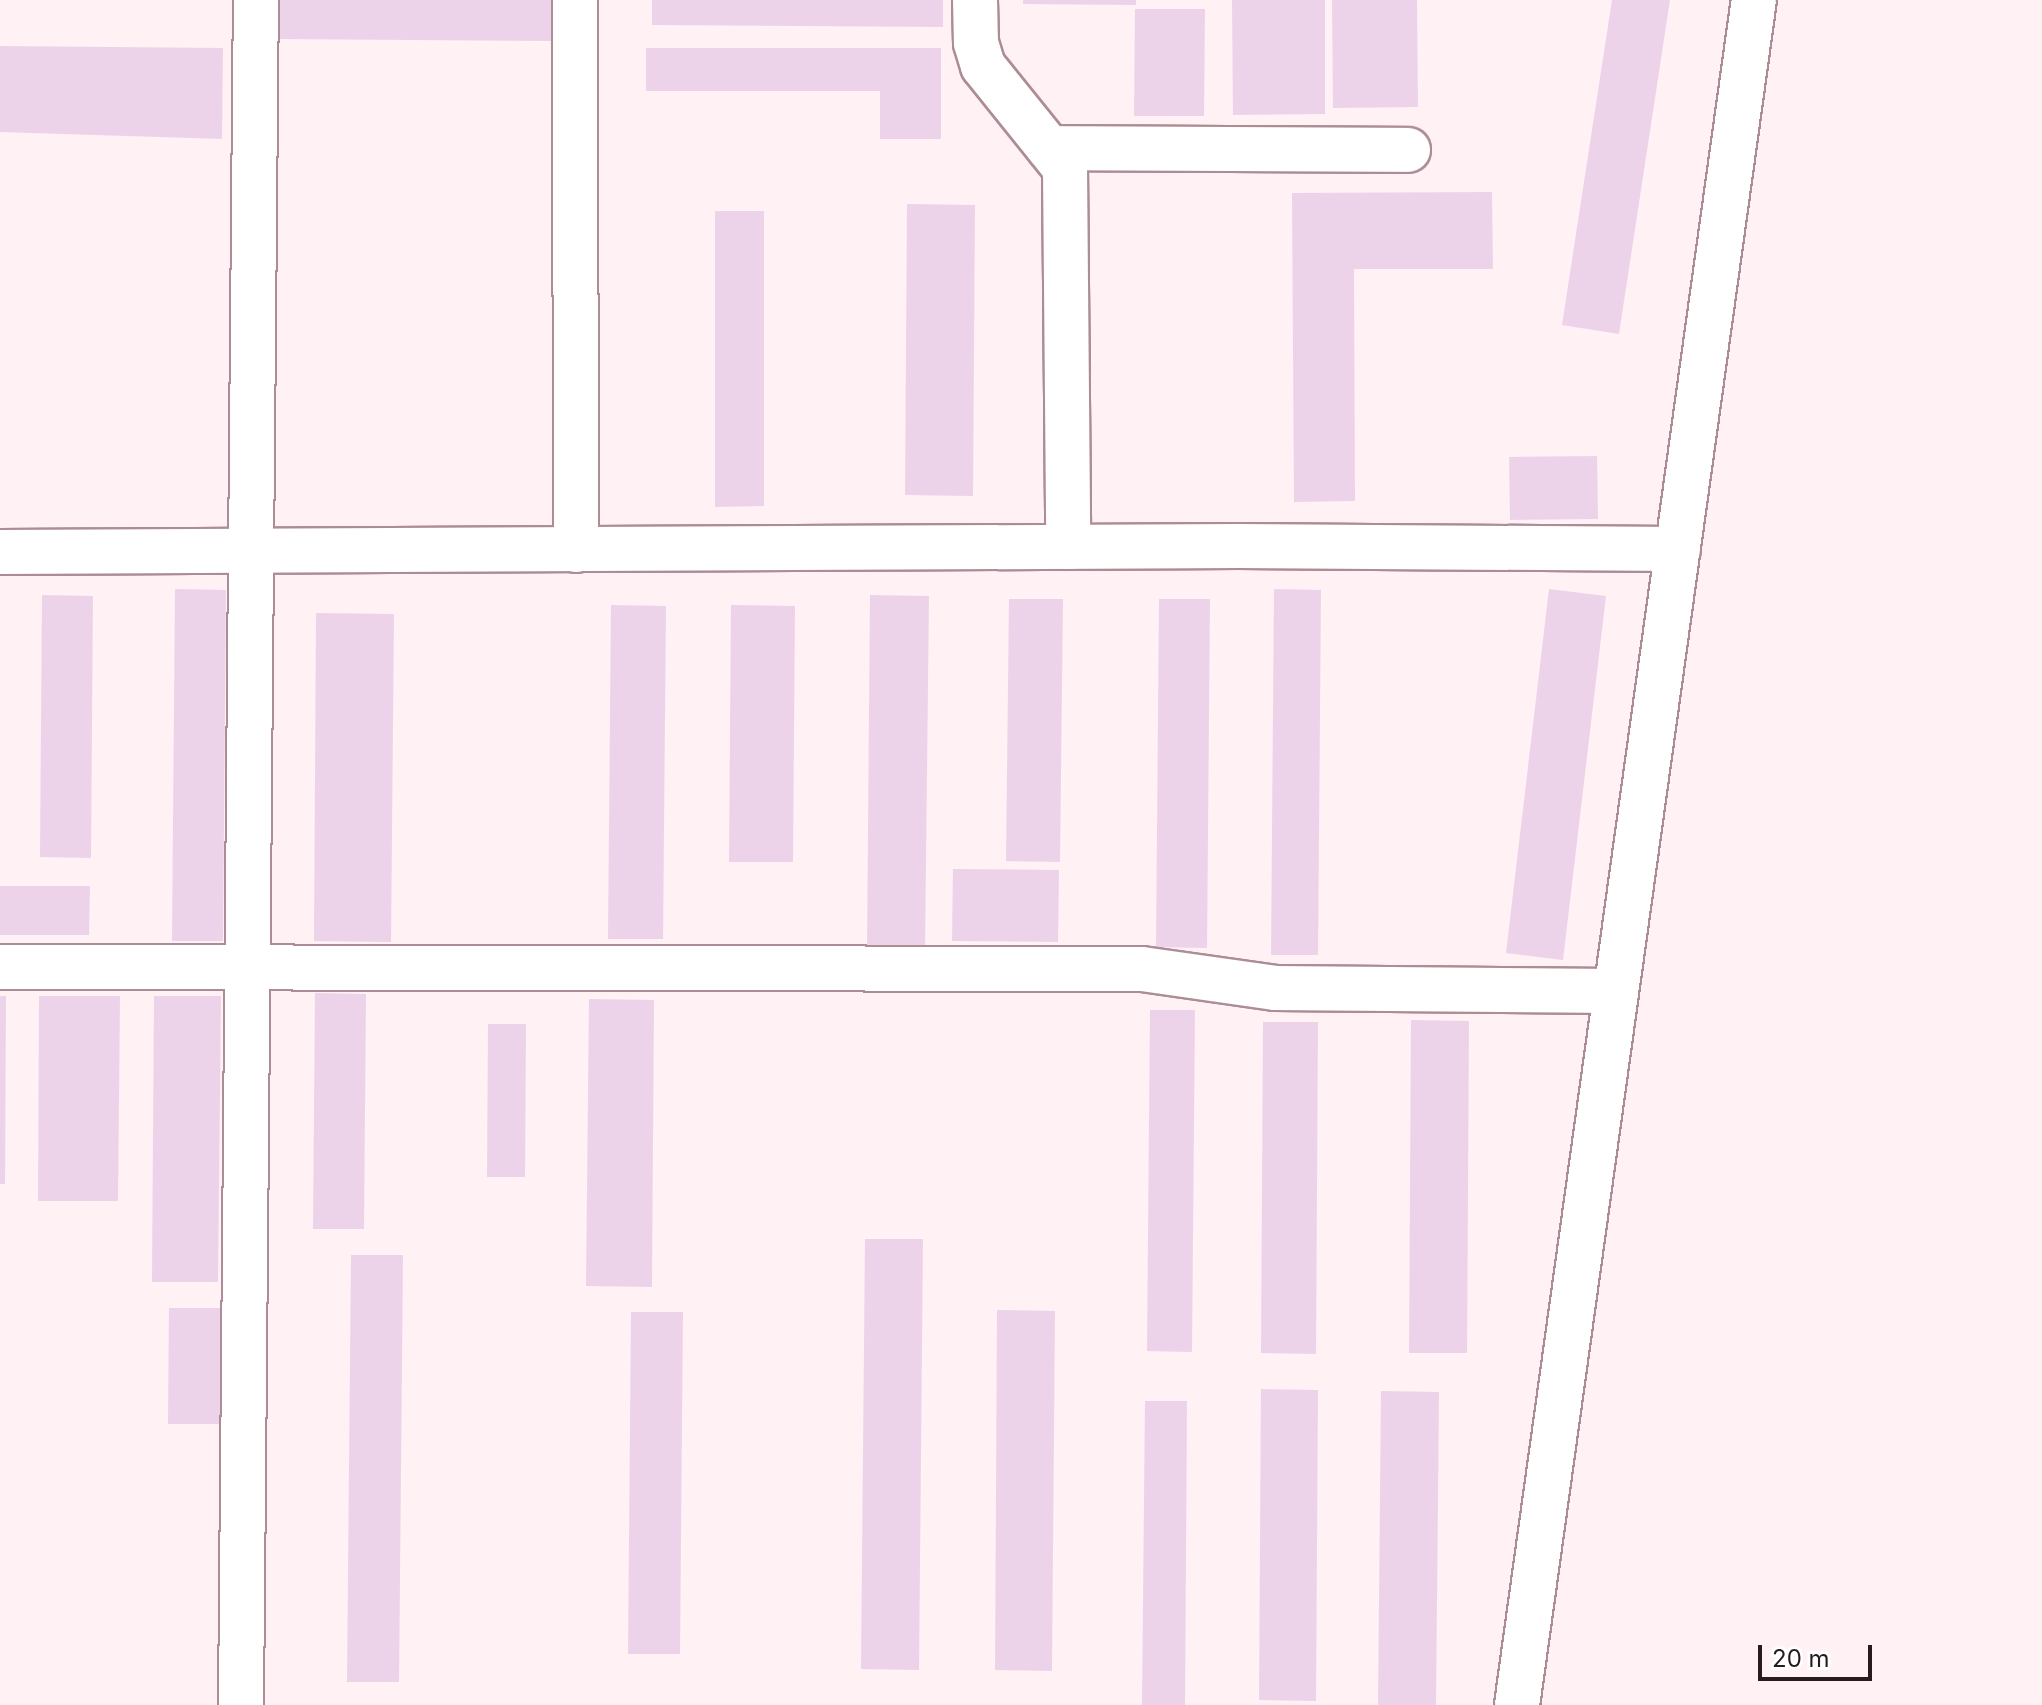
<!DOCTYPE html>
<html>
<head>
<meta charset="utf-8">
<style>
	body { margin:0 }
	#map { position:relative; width:2042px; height:1705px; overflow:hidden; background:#fff1f4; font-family:Inter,sans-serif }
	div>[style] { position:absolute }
	.building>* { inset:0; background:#edd3e9 }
	.roads { filter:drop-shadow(2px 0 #ad8d95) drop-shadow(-2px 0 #ad8d95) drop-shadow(0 2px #ad8d95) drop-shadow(0 -2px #ad8d95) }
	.minor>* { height:44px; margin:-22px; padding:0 22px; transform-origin:22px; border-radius:22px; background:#fff }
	span { translate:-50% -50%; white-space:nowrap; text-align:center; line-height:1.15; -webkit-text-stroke:8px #fff; paint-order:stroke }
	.scale { position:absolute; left:1758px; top:1645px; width:114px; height:36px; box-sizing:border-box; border:4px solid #271b1e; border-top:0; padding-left:10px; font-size:24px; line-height:28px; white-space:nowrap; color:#271b1e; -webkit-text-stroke:6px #fff; paint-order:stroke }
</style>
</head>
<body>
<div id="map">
	<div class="building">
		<div style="clip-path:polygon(279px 0,555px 0,555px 41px,279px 39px)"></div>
		<div style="clip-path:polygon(652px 0,943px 0,943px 27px,652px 25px)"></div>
		<div style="clip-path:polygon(1023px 0,1136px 0,1136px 5px,1023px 4px)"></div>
		<div style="clip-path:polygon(1232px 0,1325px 0,1325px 114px,1233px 115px)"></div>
		<div style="clip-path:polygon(1332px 0,1417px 0,1418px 107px,1333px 108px)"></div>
		<div style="clip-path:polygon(1612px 0,1670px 0,1619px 334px,1562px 325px)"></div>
		<div style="clip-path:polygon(1135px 9px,1205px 9px,1204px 116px,1134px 116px)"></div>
		<div style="clip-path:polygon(0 46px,223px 48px,222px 139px,0 132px)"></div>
		<div style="clip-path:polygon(646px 48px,941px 48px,941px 139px,880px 139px,880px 91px,646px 91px)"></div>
		<div style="clip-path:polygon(1492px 192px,1493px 269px,1354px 269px,1355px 501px,1294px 502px,1292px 193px)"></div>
		<div style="clip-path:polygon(907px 204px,975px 205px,973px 496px,905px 495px)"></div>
		<div style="clip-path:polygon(715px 211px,764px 211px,764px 506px,715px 507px)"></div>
		<div style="clip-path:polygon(1597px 456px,1598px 519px,1510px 520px,1509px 457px)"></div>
		<div style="clip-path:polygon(175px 589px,226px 590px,223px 941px,172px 941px)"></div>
		<div style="clip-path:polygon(1274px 589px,1321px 590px,1318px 955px,1271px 955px)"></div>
		<div style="clip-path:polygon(1549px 589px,1606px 596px,1563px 960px,1506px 953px)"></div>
		<div style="clip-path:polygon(42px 595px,93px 596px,91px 858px,40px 857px)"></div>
		<div style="clip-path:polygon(870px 595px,929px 596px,925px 948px,867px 947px)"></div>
		<div style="clip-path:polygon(1009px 599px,1063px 599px,1060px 862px,1006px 861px)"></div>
		<div style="clip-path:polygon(1159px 599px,1210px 599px,1207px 948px,1156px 947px)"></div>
		<div style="clip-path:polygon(611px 605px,666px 606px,663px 939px,608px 939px)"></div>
		<div style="clip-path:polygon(731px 605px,795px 606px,793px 862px,729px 862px)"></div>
		<div style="clip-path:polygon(316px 613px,394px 614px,391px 942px,314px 941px)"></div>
		<div style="clip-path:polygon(953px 869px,1059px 870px,1058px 942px,952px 941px)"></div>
		<div style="clip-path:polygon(0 886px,90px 886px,89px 935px,0 935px)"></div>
		<div style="clip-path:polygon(315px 993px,366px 994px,364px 1229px,313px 1229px)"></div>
		<div style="clip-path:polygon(0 996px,6px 996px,5px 1184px,0 1184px)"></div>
		<div style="clip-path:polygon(39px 996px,120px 996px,118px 1201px,38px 1201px)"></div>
		<div style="clip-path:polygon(154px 996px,221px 996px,218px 1282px,152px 1282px)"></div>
		<div style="clip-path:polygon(589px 999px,654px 1000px,652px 1287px,586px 1286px)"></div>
		<div style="clip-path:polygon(1150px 1010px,1195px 1010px,1192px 1352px,1147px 1351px)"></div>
		<div style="clip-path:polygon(1411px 1020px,1469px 1021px,1467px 1353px,1409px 1353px)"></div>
		<div style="clip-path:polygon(1263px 1022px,1318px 1022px,1316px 1354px,1261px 1353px)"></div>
		<div style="clip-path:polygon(488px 1024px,526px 1024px,525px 1177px,487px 1177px)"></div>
		<div style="clip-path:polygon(865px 1239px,923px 1239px,919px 1670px,861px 1669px)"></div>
		<div style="clip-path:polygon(351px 1255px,403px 1255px,399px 1682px,347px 1682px)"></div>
		<div style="clip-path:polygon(169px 1308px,230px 1308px,230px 1424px,168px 1424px)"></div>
		<div style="clip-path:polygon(997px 1310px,1055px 1311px,1052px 1671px,995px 1670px)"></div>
		<div style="clip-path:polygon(631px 1312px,683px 1312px,680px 1654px,628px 1654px)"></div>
		<div style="clip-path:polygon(1261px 1389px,1318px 1390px,1316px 1701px,1259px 1700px)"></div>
		<div style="clip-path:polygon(1381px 1391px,1439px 1392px,1436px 1705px,1378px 1705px)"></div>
		<div style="clip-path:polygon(1145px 1401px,1187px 1401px,1185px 1705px,1142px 1705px)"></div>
	</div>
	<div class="roads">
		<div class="minor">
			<div style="left:575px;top:0;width:550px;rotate:89.9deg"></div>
			<div style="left:975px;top:0;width:43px;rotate:88.7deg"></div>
			<div style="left:976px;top:43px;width:24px;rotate:73deg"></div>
			<div style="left:983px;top:66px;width:131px;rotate:51.2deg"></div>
			<div style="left:1065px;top:168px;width:379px;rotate:89.5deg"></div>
			<div style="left:1049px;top:148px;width:359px;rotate:0.3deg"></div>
			<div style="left:0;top:552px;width:1239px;rotate:-0.28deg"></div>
			<div style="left:1239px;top:546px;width:439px;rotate:0.4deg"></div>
			<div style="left:0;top:967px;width:1142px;rotate:0.1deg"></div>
			<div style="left:1142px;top:969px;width:134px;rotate:8.1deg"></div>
			<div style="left:1275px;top:988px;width:341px;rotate:0.5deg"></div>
			<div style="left:241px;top:1705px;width:1705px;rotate:-89.5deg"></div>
			<div style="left:1517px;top:1705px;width:1721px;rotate:-82.09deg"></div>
		</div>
	</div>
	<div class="scale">20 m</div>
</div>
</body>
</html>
